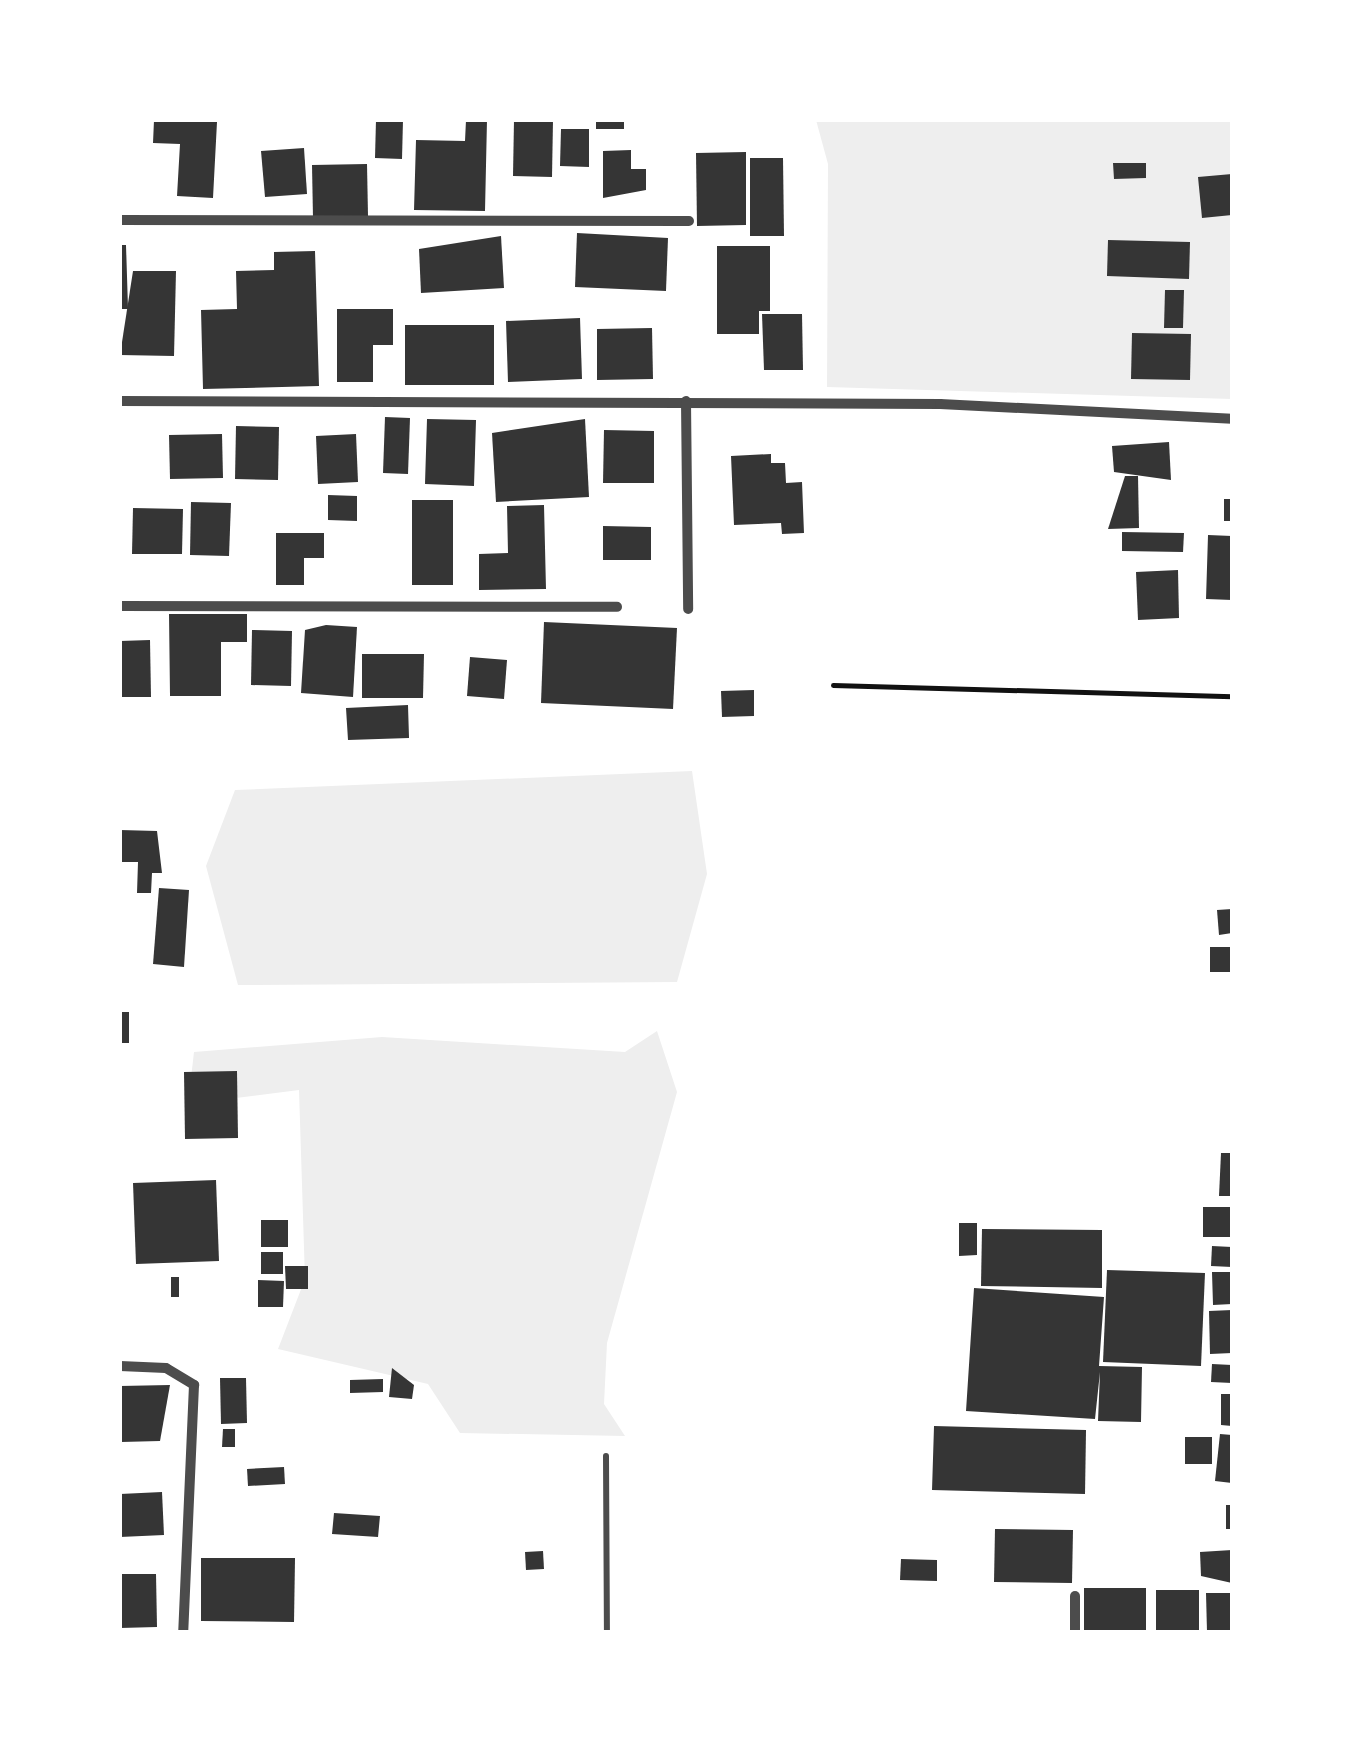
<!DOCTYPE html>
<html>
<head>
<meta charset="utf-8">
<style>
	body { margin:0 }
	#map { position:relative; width:1352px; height:1752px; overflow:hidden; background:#fff; font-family:"Noto Serif",serif }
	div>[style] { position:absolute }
	.green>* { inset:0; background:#eee }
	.building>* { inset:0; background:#353535 }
	.path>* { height:5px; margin:-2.5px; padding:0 2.5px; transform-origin:2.5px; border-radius:2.5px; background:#111 }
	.service>* { height:6px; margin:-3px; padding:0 3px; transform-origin:3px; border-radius:3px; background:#4c4c4c }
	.minor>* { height:10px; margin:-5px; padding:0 5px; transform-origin:5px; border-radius:5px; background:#4c4c4c }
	span { translate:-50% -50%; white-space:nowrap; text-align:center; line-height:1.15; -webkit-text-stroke:9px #fff; paint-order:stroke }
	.frame { position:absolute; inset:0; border:122px solid #fff; pointer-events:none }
</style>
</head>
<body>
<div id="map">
	<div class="green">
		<div style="clip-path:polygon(816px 120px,1232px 120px,1232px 399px,827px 387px,828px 164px)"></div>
		<div style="clip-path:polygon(692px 771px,707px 874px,677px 982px,238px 985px,206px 866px,235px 790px)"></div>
		<div style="clip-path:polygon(657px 1031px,677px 1092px,607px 1343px,604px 1404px,625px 1436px,460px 1433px,428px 1384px,278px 1349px,305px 1279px,299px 1090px,188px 1104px,194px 1052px,382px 1037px,625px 1052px)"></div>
	</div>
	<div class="building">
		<div style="clip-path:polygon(154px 120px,217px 122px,213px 198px,177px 196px,180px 144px,153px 143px)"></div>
		<div style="clip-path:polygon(376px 120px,403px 120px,402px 159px,375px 158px)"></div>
		<div style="clip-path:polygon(466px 120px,487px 120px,485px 211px,414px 210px,416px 140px,465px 141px)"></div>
		<div style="clip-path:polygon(514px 120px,553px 120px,552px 177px,513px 176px)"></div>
		<div style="clip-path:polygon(596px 120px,624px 120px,624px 129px,596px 129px)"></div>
		<div style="clip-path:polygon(561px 129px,589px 129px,589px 167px,560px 166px)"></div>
		<div style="clip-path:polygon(304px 148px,307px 194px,265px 197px,261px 151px)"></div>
		<div style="clip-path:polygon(631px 150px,631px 169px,646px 169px,646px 190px,603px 198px,603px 151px)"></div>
		<div style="clip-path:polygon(746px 152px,746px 225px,697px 226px,696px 153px)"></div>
		<div style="clip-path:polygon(750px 158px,783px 158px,784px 236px,750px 236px)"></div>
		<div style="clip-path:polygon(1113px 163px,1146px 163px,1146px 178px,1114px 179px)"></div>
		<div style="clip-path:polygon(367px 164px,368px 216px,313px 218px,312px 165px)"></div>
		<div style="clip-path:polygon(1232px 174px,1232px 215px,1202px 218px,1198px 177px)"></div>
		<div style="clip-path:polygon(577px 233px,668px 238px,666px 291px,575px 287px)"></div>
		<div style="clip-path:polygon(501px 236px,504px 288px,421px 293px,419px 249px)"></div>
		<div style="clip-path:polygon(1108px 240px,1190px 242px,1189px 279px,1107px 276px)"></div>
		<div style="clip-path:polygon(120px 245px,126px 245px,128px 309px,120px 309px)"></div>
		<div style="clip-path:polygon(717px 246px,770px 246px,770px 311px,759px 311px,759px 334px,717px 334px)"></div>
		<div style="clip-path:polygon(315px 251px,319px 386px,203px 389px,201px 310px,237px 309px,236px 271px,274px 270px,274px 252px)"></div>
		<div style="clip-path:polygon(133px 271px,176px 271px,174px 356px,120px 355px)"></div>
		<div style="clip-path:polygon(1165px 290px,1184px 290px,1183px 328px,1164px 328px)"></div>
		<div style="clip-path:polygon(337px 309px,393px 309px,393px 345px,373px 345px,373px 382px,337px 382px)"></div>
		<div style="clip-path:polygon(762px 314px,802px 314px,803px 370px,764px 370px)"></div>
		<div style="clip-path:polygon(580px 318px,582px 379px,508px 382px,506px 321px)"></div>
		<div style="clip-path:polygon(405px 325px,494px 325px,494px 385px,405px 385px)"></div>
		<div style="clip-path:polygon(652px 328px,653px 379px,597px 380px,597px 329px)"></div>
		<div style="clip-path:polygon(1132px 333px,1191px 334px,1190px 380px,1131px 379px)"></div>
		<div style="clip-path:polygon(385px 417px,410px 418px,408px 474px,383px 473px)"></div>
		<div style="clip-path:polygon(427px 419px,476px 420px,474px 486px,425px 484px)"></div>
		<div style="clip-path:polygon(585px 419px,589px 497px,496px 502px,492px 433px)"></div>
		<div style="clip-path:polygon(236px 426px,279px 427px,278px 480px,235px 479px)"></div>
		<div style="clip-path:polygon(604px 430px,654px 431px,654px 483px,603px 483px)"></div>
		<div style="clip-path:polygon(222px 434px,223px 478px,170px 479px,169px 435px)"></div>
		<div style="clip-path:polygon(356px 434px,358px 482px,318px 484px,316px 436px)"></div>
		<div style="clip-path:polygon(1169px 442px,1171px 480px,1114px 472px,1112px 446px)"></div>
		<div style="clip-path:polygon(771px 454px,771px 463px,785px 463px,786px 483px,802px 482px,804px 533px,782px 534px,781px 523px,734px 525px,731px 456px)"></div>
		<div style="clip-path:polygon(1125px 476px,1138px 476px,1139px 528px,1108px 529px)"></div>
		<div style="clip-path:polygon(328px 495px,357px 496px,357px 521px,328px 520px)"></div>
		<div style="clip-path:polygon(1224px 499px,1232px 499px,1232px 521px,1224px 521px)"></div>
		<div style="clip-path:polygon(412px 500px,453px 500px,453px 585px,412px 585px)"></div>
		<div style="clip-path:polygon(191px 502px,231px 503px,229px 556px,190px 555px)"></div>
		<div style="clip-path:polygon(544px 505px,546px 589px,479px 590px,479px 554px,508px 553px,507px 506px)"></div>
		<div style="clip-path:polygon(133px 508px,183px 509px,182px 554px,132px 554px)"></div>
		<div style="clip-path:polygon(603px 526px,651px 527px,651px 560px,603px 560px)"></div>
		<div style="clip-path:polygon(1122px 532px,1184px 533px,1183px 552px,1122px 551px)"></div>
		<div style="clip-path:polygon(276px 533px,324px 533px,324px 558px,304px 558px,304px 585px,276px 585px)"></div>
		<div style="clip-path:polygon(1208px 535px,1232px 536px,1232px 600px,1206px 599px)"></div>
		<div style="clip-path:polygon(1178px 570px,1179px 618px,1138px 620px,1136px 572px)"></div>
		<div style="clip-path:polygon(169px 614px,247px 614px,247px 642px,221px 642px,221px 696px,170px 696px)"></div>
		<div style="clip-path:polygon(544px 622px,677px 628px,673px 709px,541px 703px)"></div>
		<div style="clip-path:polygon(326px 625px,357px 627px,353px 697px,301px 693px,305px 630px)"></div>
		<div style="clip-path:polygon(252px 630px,292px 631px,291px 686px,251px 685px)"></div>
		<div style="clip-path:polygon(150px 640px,151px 697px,120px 697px,120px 641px)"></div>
		<div style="clip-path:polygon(362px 654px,424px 654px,423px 698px,362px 698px)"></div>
		<div style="clip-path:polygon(470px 657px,507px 660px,504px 699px,467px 696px)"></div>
		<div style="clip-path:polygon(754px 690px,754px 716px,722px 717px,721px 691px)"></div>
		<div style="clip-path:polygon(408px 705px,409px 738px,348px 740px,346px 708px)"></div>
		<div style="clip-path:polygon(120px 830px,157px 831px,162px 873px,152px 873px,151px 893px,137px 893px,138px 862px,120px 862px)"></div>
		<div style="clip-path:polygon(159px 888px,189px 890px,184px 967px,153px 964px)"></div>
		<div style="clip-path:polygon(1232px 909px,1232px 933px,1219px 935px,1217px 910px)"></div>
		<div style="clip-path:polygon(1210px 947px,1232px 947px,1232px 972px,1210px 972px)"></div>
		<div style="clip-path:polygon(120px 1012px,129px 1012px,129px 1043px,120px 1043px)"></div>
		<div style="clip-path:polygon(237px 1071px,238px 1138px,185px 1139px,184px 1072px)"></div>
		<div style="clip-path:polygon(1221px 1153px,1232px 1153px,1232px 1196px,1219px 1196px)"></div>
		<div style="clip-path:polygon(216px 1180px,219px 1261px,136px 1264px,133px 1183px)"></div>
		<div style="clip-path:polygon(1203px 1207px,1232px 1207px,1232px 1237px,1203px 1237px)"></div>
		<div style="clip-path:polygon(261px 1220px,288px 1220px,288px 1247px,261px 1247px)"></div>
		<div style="clip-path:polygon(959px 1223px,977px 1223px,977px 1255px,959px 1256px)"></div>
		<div style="clip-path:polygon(982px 1229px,1102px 1230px,1102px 1288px,981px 1286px)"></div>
		<div style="clip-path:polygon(1212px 1246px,1232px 1247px,1232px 1267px,1211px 1266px)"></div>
		<div style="clip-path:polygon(261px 1252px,283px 1252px,283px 1274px,261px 1274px)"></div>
		<div style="clip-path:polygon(285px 1266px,308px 1266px,308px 1289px,286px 1289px)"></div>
		<div style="clip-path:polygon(1107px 1270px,1205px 1273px,1201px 1366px,1103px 1362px)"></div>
		<div style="clip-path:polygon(1212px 1272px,1232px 1272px,1232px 1304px,1213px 1305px)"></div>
		<div style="clip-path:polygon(171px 1277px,179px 1277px,179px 1297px,171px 1297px)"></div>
		<div style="clip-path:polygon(258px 1280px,284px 1281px,283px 1307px,258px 1307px)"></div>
		<div style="clip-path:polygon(974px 1288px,1104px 1297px,1099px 1366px,1142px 1367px,1141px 1422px,1098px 1421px,1100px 1372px,1095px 1419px,966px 1411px)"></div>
		<div style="clip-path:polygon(1232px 1310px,1232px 1353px,1210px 1354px,1209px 1311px)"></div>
		<div style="clip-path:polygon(1212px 1364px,1232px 1365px,1232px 1383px,1211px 1382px)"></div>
		<div style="clip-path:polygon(392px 1368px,414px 1385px,412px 1399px,389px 1397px)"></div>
		<div style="clip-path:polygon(220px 1378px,246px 1378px,247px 1423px,221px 1424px)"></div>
		<div style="clip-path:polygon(383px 1379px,383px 1392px,350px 1393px,350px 1380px)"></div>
		<div style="clip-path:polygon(170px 1385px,160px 1441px,121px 1442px,120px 1386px)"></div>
		<div style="clip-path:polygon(1221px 1394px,1232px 1394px,1232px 1426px,1221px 1425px)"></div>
		<div style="clip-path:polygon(934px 1426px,1086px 1430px,1085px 1494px,932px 1490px)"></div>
		<div style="clip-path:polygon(223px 1429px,235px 1429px,235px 1447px,222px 1447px)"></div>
		<div style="clip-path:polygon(1220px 1434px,1232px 1435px,1232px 1483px,1215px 1481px)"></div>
		<div style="clip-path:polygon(1185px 1437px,1212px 1437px,1212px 1464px,1185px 1464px)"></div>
		<div style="clip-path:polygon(284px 1467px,285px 1484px,248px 1486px,247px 1469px)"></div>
		<div style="clip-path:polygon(162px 1492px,164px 1535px,120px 1537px,120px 1494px)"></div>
		<div style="clip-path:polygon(1226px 1505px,1232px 1505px,1232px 1529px,1226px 1529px)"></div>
		<div style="clip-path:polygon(334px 1513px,380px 1516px,378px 1537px,332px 1534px)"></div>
		<div style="clip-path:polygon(995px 1529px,1073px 1530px,1072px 1583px,994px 1582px)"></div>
		<div style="clip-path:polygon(1232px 1550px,1232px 1583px,1201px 1576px,1200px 1552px)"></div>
		<div style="clip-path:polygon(543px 1551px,544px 1569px,526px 1570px,525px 1552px)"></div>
		<div style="clip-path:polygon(201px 1558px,295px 1558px,294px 1622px,201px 1621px)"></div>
		<div style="clip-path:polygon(901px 1559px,937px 1560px,937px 1581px,900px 1580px)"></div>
		<div style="clip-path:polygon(120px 1574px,156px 1574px,157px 1627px,120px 1628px)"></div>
		<div style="clip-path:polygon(1084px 1588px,1146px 1588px,1146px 1632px,1084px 1632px)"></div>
		<div style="clip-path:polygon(1156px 1590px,1199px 1590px,1199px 1632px,1156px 1632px)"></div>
		<div style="clip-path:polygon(1206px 1593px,1232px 1593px,1232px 1632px,1207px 1632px)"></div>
	</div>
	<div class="path">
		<div style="left:833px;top:685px;width:399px;rotate:1.6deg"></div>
	</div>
	<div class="service">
		<div style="left:606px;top:1456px;width:176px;rotate:89.7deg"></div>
	</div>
	<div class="minor">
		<div style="left:120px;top:220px;width:569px;rotate:0.1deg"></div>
		<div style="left:120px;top:401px;width:820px;rotate:0.21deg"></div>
		<div style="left:940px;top:404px;width:292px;rotate:2.9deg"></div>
		<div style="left:686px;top:401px;width:208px;rotate:89.4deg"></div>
		<div style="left:120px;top:606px;width:497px;rotate:0.1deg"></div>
		<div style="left:120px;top:1366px;width:46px;rotate:2.5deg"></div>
		<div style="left:166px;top:1368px;width:33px;rotate:31deg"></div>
		<div style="left:194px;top:1385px;width:247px;rotate:92.5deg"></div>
		<div style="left:1075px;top:1632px;width:36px;rotate:-90deg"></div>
	</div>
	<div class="frame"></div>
</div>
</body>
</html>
